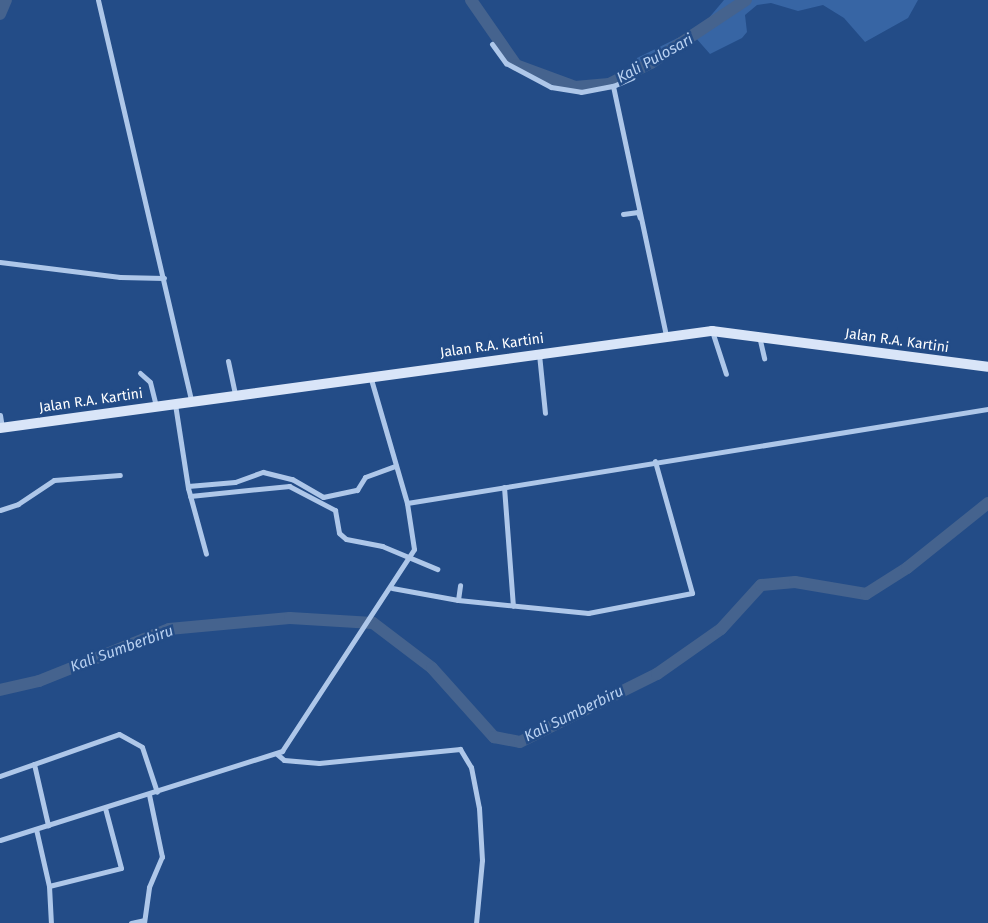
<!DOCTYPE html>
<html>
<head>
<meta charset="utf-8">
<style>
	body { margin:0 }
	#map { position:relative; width:988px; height:923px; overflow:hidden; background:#234c87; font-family:"Fira Sans",sans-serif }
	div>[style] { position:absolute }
	.green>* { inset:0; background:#3765a4 }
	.river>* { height:12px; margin:-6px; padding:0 6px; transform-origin:6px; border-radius:6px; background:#45638e }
	.street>* { height:5px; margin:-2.5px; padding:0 2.5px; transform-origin:2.5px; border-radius:2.5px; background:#aec7e9 }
	.secondary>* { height:10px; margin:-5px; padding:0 5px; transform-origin:5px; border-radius:5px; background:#d9e5f8 }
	span { translate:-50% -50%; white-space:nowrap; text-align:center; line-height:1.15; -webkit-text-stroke:5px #234c87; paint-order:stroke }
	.street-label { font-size:14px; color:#fff }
	.water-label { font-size:15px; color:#b9d1f1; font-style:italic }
</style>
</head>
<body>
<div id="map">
	<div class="green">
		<div style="clip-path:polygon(724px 0,918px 0,908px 18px,865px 42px,844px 18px,823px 5px,798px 11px,771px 3px,757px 5px,745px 15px,747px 32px,742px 38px,710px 54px,695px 37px,638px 70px,634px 67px,637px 58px,702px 26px)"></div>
	</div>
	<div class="river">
		<div style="left:471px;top:0;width:79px;rotate:55.3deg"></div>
		<div style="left:516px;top:65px;width:63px;rotate:20.4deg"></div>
		<div style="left:575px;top:87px;width:34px;rotate:-5deg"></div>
		<div style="left:609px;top:84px;width:47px;rotate:-26.6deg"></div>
		<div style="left:651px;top:63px;width:114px;rotate:-33.6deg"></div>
		<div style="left:0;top:14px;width:15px;rotate:-67deg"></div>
		<div style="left:0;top:690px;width:40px;rotate:-13deg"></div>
		<div style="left:39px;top:681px;width:140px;rotate:-21.8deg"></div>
		<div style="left:169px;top:629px;width:121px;rotate:-5.2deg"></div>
		<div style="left:290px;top:618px;width:83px;rotate:3.4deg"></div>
		<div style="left:373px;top:623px;width:74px;rotate:37.3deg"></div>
		<div style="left:432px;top:668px;width:93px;rotate:48.1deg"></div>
		<div style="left:494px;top:737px;width:26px;rotate:11deg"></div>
		<div style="left:520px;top:742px;width:153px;rotate:-26.4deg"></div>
		<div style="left:657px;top:674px;width:78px;rotate:-35.1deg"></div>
		<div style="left:721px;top:629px;width:59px;rotate:-47.7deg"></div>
		<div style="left:761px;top:585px;width:34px;rotate:-5deg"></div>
		<div style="left:795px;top:582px;width:72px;rotate:9.6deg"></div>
		<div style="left:866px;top:594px;width:49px;rotate:-32.4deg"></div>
		<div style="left:907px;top:568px;width:104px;rotate:-38.7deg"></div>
	</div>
	<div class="street">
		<div style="left:98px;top:0;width:412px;rotate:76.9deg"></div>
		<div style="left:492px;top:44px;width:24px;rotate:54deg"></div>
		<div style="left:506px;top:63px;width:51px;rotate:28.1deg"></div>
		<div style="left:551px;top:87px;width:30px;rotate:9deg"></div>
		<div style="left:581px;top:92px;width:33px;rotate:-11deg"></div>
		<div style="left:613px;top:86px;width:256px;rotate:78deg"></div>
		<div style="left:613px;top:86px;width:21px;rotate:-23deg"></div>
		<div style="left:623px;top:214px;width:15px;rotate:-8deg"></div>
		<div style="left:638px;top:212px;width:6px;rotate:72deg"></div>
		<div style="left:0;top:262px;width:121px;rotate:7.1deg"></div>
		<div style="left:120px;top:277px;width:44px;rotate:1.3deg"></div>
		<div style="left:712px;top:331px;width:45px;rotate:72deg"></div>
		<div style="left:759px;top:336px;width:23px;rotate:77deg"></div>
		<div style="left:539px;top:354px;width:59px;rotate:84.2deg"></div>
		<div style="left:228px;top:361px;width:35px;rotate:78deg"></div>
		<div style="left:140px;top:373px;width:13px;rotate:42deg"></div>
		<div style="left:150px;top:382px;width:25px;rotate:76deg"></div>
		<div style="left:175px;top:404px;width:85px;rotate:81.2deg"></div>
		<div style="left:188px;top:488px;width:68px;rotate:74.7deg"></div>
		<div style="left:0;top:415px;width:12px;rotate:81deg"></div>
		<div style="left:188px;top:486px;width:47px;rotate:-4.9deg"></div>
		<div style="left:235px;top:482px;width:30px;rotate:-20deg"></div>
		<div style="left:263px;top:472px;width:30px;rotate:14deg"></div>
		<div style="left:292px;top:479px;width:36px;rotate:30deg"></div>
		<div style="left:323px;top:497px;width:35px;rotate:-12deg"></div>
		<div style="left:357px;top:490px;width:15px;rotate:-58deg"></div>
		<div style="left:365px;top:477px;width:33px;rotate:-20deg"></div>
		<div style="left:504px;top:487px;width:119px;rotate:85.7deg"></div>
		<div style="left:190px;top:496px;width:100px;rotate:-5.8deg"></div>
		<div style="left:289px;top:486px;width:52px;rotate:27.6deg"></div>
		<div style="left:335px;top:510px;width:23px;rotate:80deg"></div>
		<div style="left:339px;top:533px;width:9px;rotate:41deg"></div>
		<div style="left:346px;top:539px;width:37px;rotate:11deg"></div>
		<div style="left:382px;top:546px;width:60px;rotate:22.7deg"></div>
		<div style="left:407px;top:503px;width:589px;rotate:-9.19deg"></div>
		<div style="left:0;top:510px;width:19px;rotate:-18deg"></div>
		<div style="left:18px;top:504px;width:43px;rotate:-33.7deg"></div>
		<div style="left:54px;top:480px;width:66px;rotate:-4.3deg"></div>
		<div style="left:392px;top:588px;width:67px;rotate:10.3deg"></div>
		<div style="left:458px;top:600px;width:131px;rotate:5.7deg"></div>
		<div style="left:588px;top:613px;width:106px;rotate:-10.9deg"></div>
		<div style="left:692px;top:593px;width:137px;rotate:-105.7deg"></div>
		<div style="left:458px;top:600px;width:15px;rotate:-82deg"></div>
		<div style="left:277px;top:754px;width:9px;rotate:41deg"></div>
		<div style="left:284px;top:760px;width:35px;rotate:5deg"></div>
		<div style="left:319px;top:763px;width:142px;rotate:-5.7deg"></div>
		<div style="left:460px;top:749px;width:21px;rotate:59deg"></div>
		<div style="left:471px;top:767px;width:42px;rotate:79deg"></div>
		<div style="left:479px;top:808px;width:52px;rotate:86.7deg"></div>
		<div style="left:482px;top:860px;width:63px;rotate:95.4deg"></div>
		<div style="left:34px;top:764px;width:63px;rotate:77.1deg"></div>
		<div style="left:0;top:776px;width:126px;rotate:-19.4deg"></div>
		<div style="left:119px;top:734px;width:26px;rotate:29deg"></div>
		<div style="left:142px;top:747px;width:47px;rotate:71.6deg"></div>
		<div style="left:36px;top:829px;width:58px;rotate:77.2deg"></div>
		<div style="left:49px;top:886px;width:37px;rotate:87deg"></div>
		<div style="left:0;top:840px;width:296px;rotate:-17.5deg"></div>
		<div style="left:282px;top:751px;width:241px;rotate:-56.8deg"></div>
		<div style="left:414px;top:549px;width:47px;rotate:-98.7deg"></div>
		<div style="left:407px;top:503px;width:132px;rotate:-106.2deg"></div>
		<div style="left:49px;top:886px;width:74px;rotate:-14deg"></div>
		<div style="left:121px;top:868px;width:62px;rotate:-104.9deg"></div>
		<div style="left:131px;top:923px;width:13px;rotate:-13deg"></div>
		<div style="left:144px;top:923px;width:36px;rotate:-82deg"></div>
		<div style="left:149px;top:887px;width:33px;rotate:-67deg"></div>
		<div style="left:162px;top:857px;width:63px;rotate:-101.8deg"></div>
	</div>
	<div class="secondary">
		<div style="left:0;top:428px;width:719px;rotate:-7.76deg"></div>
		<div style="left:712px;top:331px;width:278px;rotate:7.4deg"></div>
	</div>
	<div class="street-label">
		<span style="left:897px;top:341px;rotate:8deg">Jalan R.A. Kartini</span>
		<span style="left:492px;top:346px;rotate:-8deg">Jalan R.A. Kartini</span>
		<span style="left:91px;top:401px;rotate:-8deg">Jalan R.A. Kartini</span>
	</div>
	<div class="water-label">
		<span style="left:655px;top:59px;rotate:-29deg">Kali Pulosari</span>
		<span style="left:122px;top:649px;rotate:-20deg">Kali Sumberbiru</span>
		<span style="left:574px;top:714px;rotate:-26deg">Kali Sumberbiru</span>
	</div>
</div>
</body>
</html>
